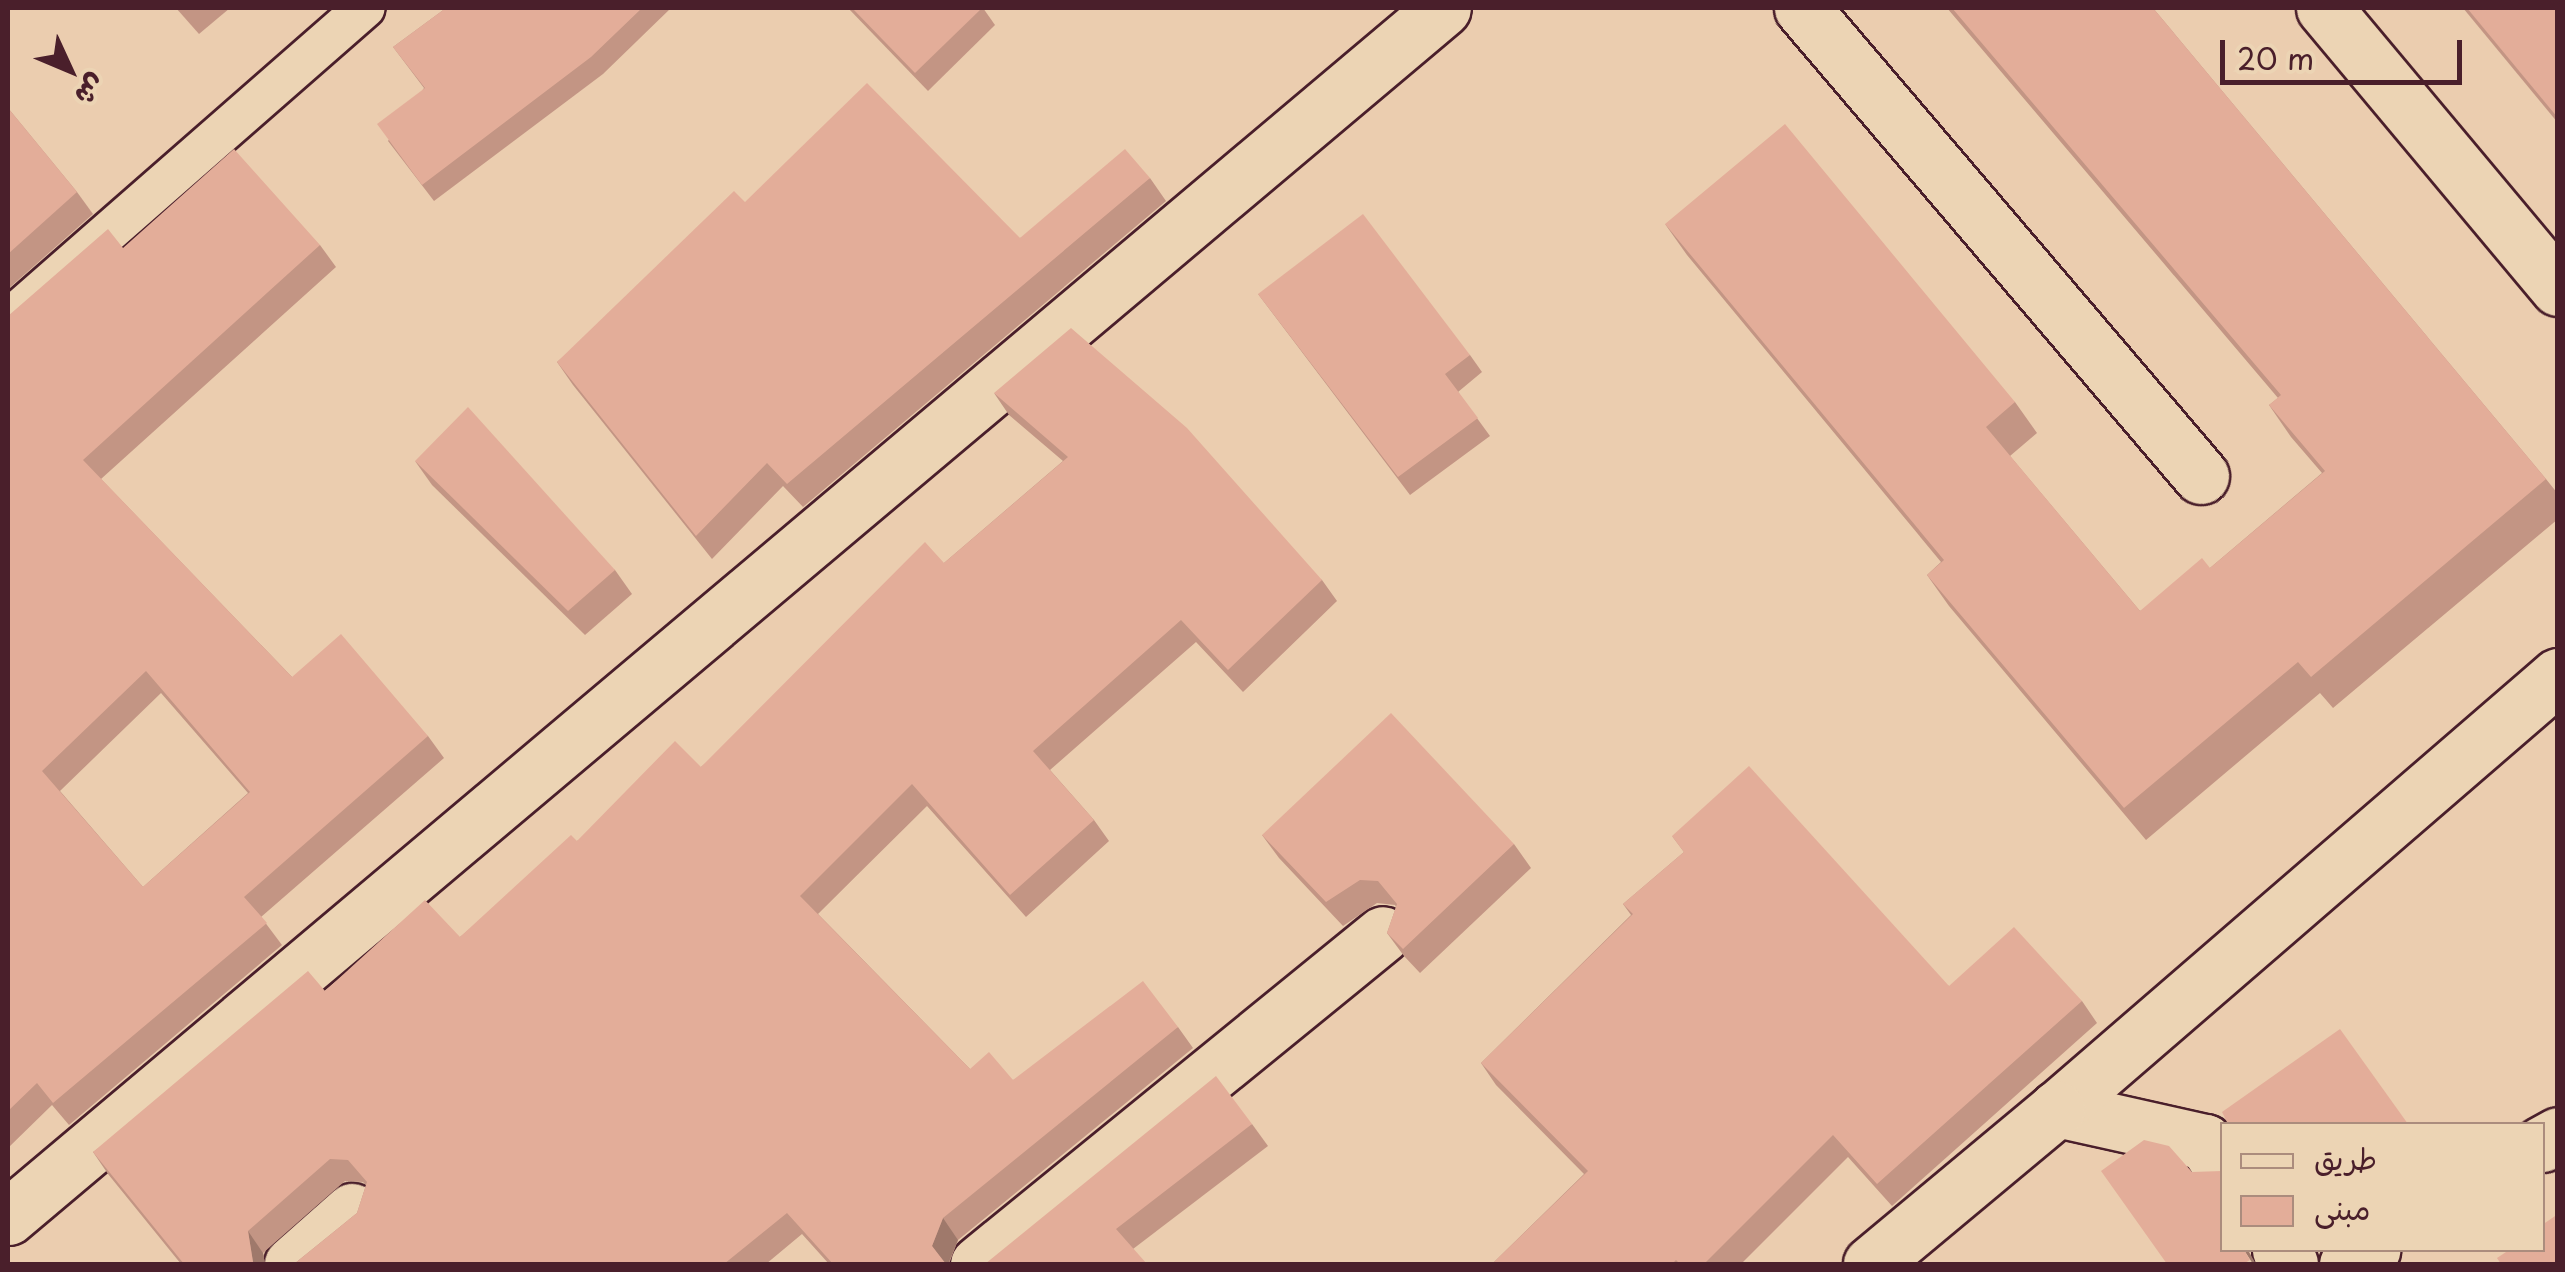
<!DOCTYPE html>
<html>
<head>
<meta charset="utf-8">
<style>
	body { margin:0 }
	#map { position:relative; width:2565px; height:1272px; overflow:hidden; background:#ebcdaf; font-family:"Playpen Sans","Playpen Sans Arabic",sans-serif }
	div>[style] { position:absolute }
	.roads { filter:drop-shadow(2px 0 #4a1f2b) drop-shadow(-2px 0 #4a1f2b) drop-shadow(0 2px #4a1f2b) drop-shadow(0 -2px #4a1f2b) }
	.service>* { height:40px; margin:-20px; padding:0 20px; transform-origin:20px; border-radius:20px; background:#ecd4b4 }
	.minor>* { height:55px; margin:-27.5px; padding:0 27.5px; transform-origin:27.5px; border-radius:27.5px; background:#ecd4b4 }
	.wall>* { inset:0; background:#c39584 }
	.shaded-wall>* { inset:0; background:#9f796b }
	.building>* { inset:0; background:#e3ad99 }
	span { translate:-50% -50%; white-space:nowrap; text-align:center; line-height:1.15; -webkit-text-stroke:9px #ecd4b4; paint-order:stroke }
	.frame { position:absolute; inset:0; border:10px solid #4a1f2b; pointer-events:none }
	.legend { position:absolute; left:2220px; top:1122px; width:325px; height:130px; box-sizing:border-box; background:#ecd4b4; border:2px solid #ab8c7d; margin:0; padding:12px 18px; list-style:none; font-size:30px; color:#4a1f2b }
	.legend li { display:flex; align-items:center; gap:20px; height:50px }
	.legend b { width:50px; border:2px solid #ab8c7d }
	.north { position:absolute; left:20px; top:20px; width:100px; height:100px; -webkit-text-stroke:8px #ecd4b4; paint-order:stroke; rotate:134deg; font-size:28px; font-weight:700; line-height:40px; text-align:center; color:#4a1f2b }
	.north::after { content:''; display:block; margin:auto; width:35px; height:45px; background:#4a1f2b; clip-path:polygon(50% 0,100% 100%,50% 72%,0 100%) }
	.scale { position:absolute; left:2220px; top:40px; width:242px; height:45px; box-sizing:border-box; border:5px solid #4a1f2b; border-top:0; padding-left:12px; font-size:30px; line-height:35px; white-space:nowrap; color:#4a1f2b; -webkit-text-stroke:8px #ecd4b4; paint-order:stroke }
</style>
</head>
<body>
<div id="map">
	<div class="roads">
		<div class="service">
			<div style="left:8px;top:320px;width:474px;rotate:-41.2deg"></div>
		</div>
		<div class="minor">
			<div style="left:1802px;top:8px;width:615px;rotate:49.55deg"></div>
			<div style="left:2324px;top:8px;width:365px;rotate:50.1deg"></div>
			<div style="left:2542px;top:1144px;width:18px;rotate:-29deg"></div>
			<div style="left:2222px;top:1168px;width:31px;rotate:-123deg"></div>
			<div style="left:2205px;top:1142px;width:152px;rotate:-167.4deg"></div>
			<div style="left:2057px;top:1109px;width:662px;rotate:-40.84deg"></div>
			<div style="left:8px;top:1217px;width:1876px;rotate:-40.11deg"></div>
			<div style="left:2280px;top:1250px;width:17px;rotate:54deg"></div>
			<div style="left:292px;top:1264px;width:80px;rotate:-41.5deg"></div>
			<div style="left:978px;top:1264px;width:522px;rotate:-39.17deg"></div>
			<div style="left:1871px;top:1264px;width:242px;rotate:-39.8deg"></div>
			<div style="left:2347px;top:1264px;width:29px;rotate:-29deg"></div>
		</div>
	</div>
	<div class="wall">
		<div style="clip-path:polygon(176px 8px,230px 8px,199px 34px)"></div>
		<div style="clip-path:polygon(446px 8px,671px 8px,603px 74px,434px 201px,388px 141px,424px 88px,393px 47px)"></div>
		<div style="clip-path:polygon(848px 8px,983px 8px,995px 25px,928px 91px)"></div>
		<div style="clip-path:polygon(1947px 8px,2153px 8px,2546px 479px,2558px 494px,2558px 519px,2333px 708px,2320px 693px,2146px 840px,1949px 606px,1927px 575px,1941px 562px,1687px 255px,1665px 224px,2015px 402px,2037px 433px,2010px 456px,2140px 611px,2210px 568px,2322px 473px,2291px 437px,2269px 405px,2278px 398px)"></div>
		<div style="clip-path:polygon(2463px 8px,2558px 8px,2558px 123px)"></div>
		<div style="clip-path:polygon(8px 108px,77px 192px,93px 214px,8px 289px)"></div>
		<div style="clip-path:polygon(1150px 178px,1166px 201px,803px 507px,783px 486px,712px 559px,573px 385px,557px 362px,745px 202px,1020px 238px)"></div>
		<div style="clip-path:polygon(evenodd,320px 245px,336px 267px,101px 479px,292px 677px,428px 736px,444px 758px,261px 917px,282px 945px,69px 1125px,52px 1105px,8px 1148px,8px 316px,123px 248px,320px 245px,161px 693px,248px 793px,143px 887px,60px 791px,161px 693px)"></div>
		<div style="clip-path:polygon(1258px 294px,1470px 355px,1482px 372px,1458px 392px,1490px 436px,1410px 495px)"></div>
		<div style="clip-path:polygon(994px 393px,1322px 580px,1337px 601px,1243px 692px,1196px 642px,1050px 770px,1094px 820px,1109px 841px,1026px 917px,927px 806px,818px 914px,970px 1069px,1013px 1080px,1178px 1027px,1193px 1048px,958px 1240px,949px 1264px,829px 1264px,802px 1234px,766px 1264px,294px 1264px,357px 1213px,366px 1185px,363px 1182px,345px 1181px,263px 1253px,265px 1264px,181px 1264px,108px 1174px,93px 1152px,325px 991px,460px 937px,577px 841px,701px 767px,944px 563px,1063px 461px,1009px 415px)"></div>
		<div style="clip-path:polygon(415px 461px,615px 570px,632px 594px,585px 635px,432px 485px)"></div>
		<div style="clip-path:polygon(1262px 835px,1514px 844px,1531px 868px,1420px 973px,1404px 956px,1387px 933px,1396px 907px,1395px 905px,1377px 903px,1343px 926px,1279px 858px)"></div>
		<div style="clip-path:polygon(1672px 836px,1949px 986px,2082px 1001px,2097px 1023px,1892px 1206px,1848px 1157px,1741px 1264px,1492px 1264px,1584px 1174px,1496px 1085px,1481px 1063px,1631px 915px,1623px 904px,1684px 852px)"></div>
		<div style="clip-path:polygon(1252px 1124px,1268px 1146px,1133px 1249px,985px 1264px)"></div>
	</div>
	<div class="shaded-wall">
		<div style="clip-path:polygon(943px 1218px,958px 1240px,948px 1264px,945px 1264px,932px 1246px)"></div>
		<div style="clip-path:polygon(248px 1231px,263px 1253px,265px 1264px,254px 1264px,253px 1262px)"></div>
		<div style="clip-path:polygon(2244px 1250px,2250px 1250px,2249px 1252px,2256px 1264px,2253px 1264px)"></div>
	</div>
	<div class="building">
		<div style="clip-path:polygon(446px 8px,642px 8px,591px 57px,422px 185px,377px 124px,425px 88px,393px 47px)"></div>
		<div style="clip-path:polygon(852px 8px,982px 8px,915px 73px)"></div>
		<div style="clip-path:polygon(1952px 8px,2153px 8px,2546px 479px,2311px 677px,2298px 662px,2124px 808px,1927px 575px,1944px 560px,1665px 224px,1785px 124px,2015px 402px,1986px 427px,2140px 611px,2202px 558px,2210px 568px,2325px 471px,2269px 405px,2281px 395px)"></div>
		<div style="clip-path:polygon(2467px 8px,2558px 8px,2558px 118px)"></div>
		<div style="clip-path:polygon(867px 83px,1020px 238px,1125px 149px,1150px 178px,787px 484px,767px 463px,696px 536px,557px 362px,734px 191px,745px 202px)"></div>
		<div style="clip-path:polygon(8px 108px,77px 192px,8px 254px)"></div>
		<div style="clip-path:polygon(evenodd,234px 149px,320px 245px,83px 460px,292px 677px,341px 634px,428px 736px,244px 897px,267px 923px,53px 1103px,37px 1083px,8px 1111px,8px 316px,108px 229px,123px 248px,234px 149px,146px 671px,250px 792px,143px 887px,42px 771px,146px 671px)"></div>
		<div style="clip-path:polygon(1363px 214px,1470px 355px,1445px 374px,1478px 418px,1398px 477px,1258px 294px)"></div>
		<div style="clip-path:polygon(1071px 328px,1187px 428px,1322px 580px,1228px 670px,1181px 620px,1033px 751px,1094px 820px,1010px 895px,912px 784px,800px 896px,970px 1069px,989px 1052px,1013px 1080px,1143px 981px,1178px 1027px,943px 1218px,932px 1246px,946px 1264px,833px 1264px,787px 1213px,724px 1264px,294px 1264px,357px 1213px,367px 1182px,348px 1160px,330px 1159px,248px 1231px,253px 1262px,260px 1264px,184px 1264px,93px 1152px,308px 971px,325px 991px,425px 900px,460px 937px,571px 835px,577px 841px,675px 741px,701px 767px,925px 542px,944px 563px,1068px 457px,994px 393px)"></div>
		<div style="clip-path:polygon(468px 407px,615px 570px,568px 611px,415px 461px)"></div>
		<div style="clip-path:polygon(1391px 713px,1514px 844px,1403px 949px,1387px 933px,1397px 904px,1378px 881px,1360px 880px,1326px 902px,1262px 835px)"></div>
		<div style="clip-path:polygon(1749px 766px,1949px 986px,2014px 927px,2082px 1001px,1877px 1184px,1833px 1135px,1704px 1264px,1680px 1264px,1676px 1260px,1672px 1264px,1492px 1264px,1588px 1171px,1481px 1063px,1633px 914px,1623px 904px,1684px 852px,1672px 836px)"></div>
		<div style="clip-path:polygon(2340px 1029px,2408px 1124px,2228px 1124px,2222px 1112px)"></div>
		<div style="clip-path:polygon(1216px 1076px,1252px 1124px,1116px 1229px,1147px 1264px,985px 1264px)"></div>
		<div style="clip-path:polygon(2144px 1140px,2169px 1146px,2192px 1172px,2222px 1171px,2222px 1169px,2222px 1250px,2244px 1250px,2250px 1260px,2243px 1264px,2167px 1264px,2101px 1171px)"></div>
		<div style="clip-path:polygon(2558px 1214px,2558px 1264px,2501px 1264px,2497px 1258px,2509px 1250px,2542px 1250px,2542px 1225px)"></div>
	</div>
	<div class="frame"></div>
	<ul class="legend">
	<li><b style="height:12px;background:#ecd4b4"></b>طريق</li>
	<li><b style="height:28px;background:#e3ad99"></b>مبنى</li>
	</ul>
	<div class="north">ش</div>
	<div class="scale">20 m</div>
</div>
</body>
</html>
